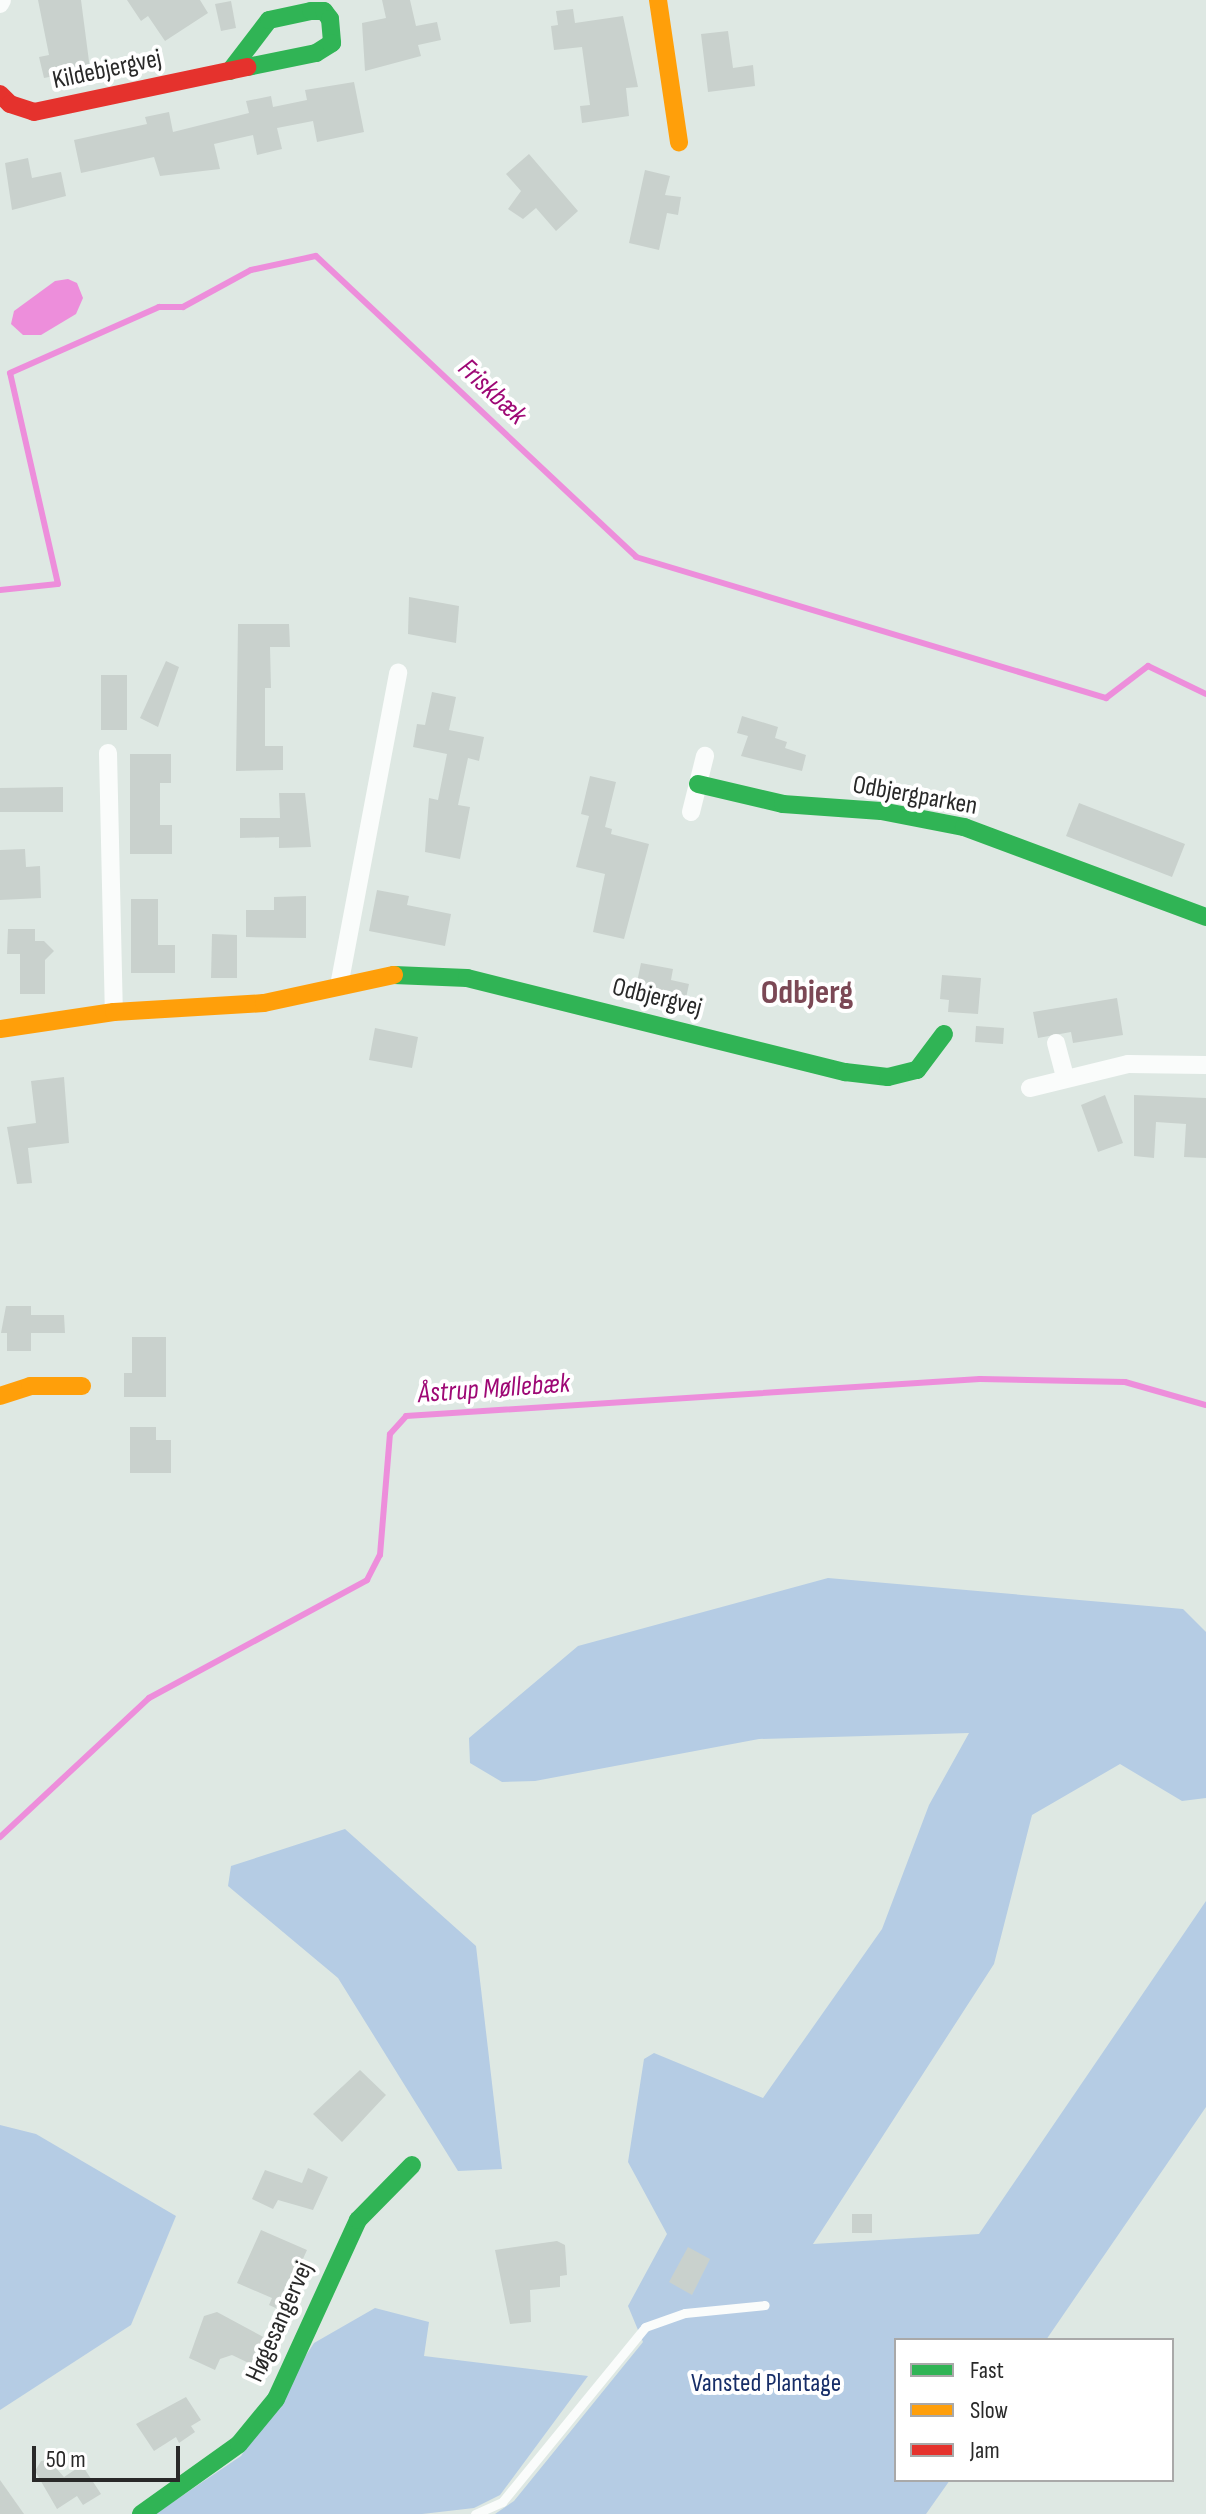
<!DOCTYPE html>
<html>
<head>
<meta charset="utf-8">
<style>
	body { margin:0 }
	#map { position:relative; width:1206px; height:2514px; overflow:hidden; background:#dee8e3; font-family:"Sofia Sans Condensed",sans-serif }
	div>[style] { position:absolute }
	.green>* { inset:0; background:#b5cce4 }
	.water>* { inset:0; background:#ed8edb }
	.stream>* { height:6px; margin:-3px; padding:0 3px; transform-origin:3px; border-radius:3px; background:#ed8edb }
	.building>* { inset:0; background:#c9d1cd }
	.lane>* { height:9px; margin:-4.5px; padding:0 4.5px; transform-origin:4.5px; border-radius:4.5px; background:#fafcfb }
	.street>* { height:18px; margin:-9px; padding:0 9px; transform-origin:9px; border-radius:9px; background:#fafcfb }
	.fast>* { height:18px; margin:-9px; padding:0 9px; transform-origin:9px; border-radius:9px; background:#30b455 }
	.slow>* { height:18px; margin:-9px; padding:0 9px; transform-origin:9px; border-radius:9px; background:#ff9f0a }
	.jam>* { height:18px; margin:-9px; padding:0 9px; transform-origin:9px; border-radius:9px; background:#e5322d }
	span { translate:-50% -50%; white-space:nowrap; text-align:center; line-height:1.15; -webkit-text-stroke:8px #fff; paint-order:stroke }
	.street-label { font-size:26px; color:#292929 }
	.park-label { font-size:26px; color:#172e68 }
	.water-label { font-size:28px; color:#9e0875; font-style:italic }
	.district-label { font-size:34px; color:#7b4855; font-weight:700 }
	.legend { position:absolute; left:894px; top:2338px; width:280px; height:144px; box-sizing:border-box; background:#fff; border:2px solid #a9a9a9; margin:0; padding:10px 14px; list-style:none; font-size:24px; color:#292929 }
	.legend li { display:flex; align-items:center; gap:16px; height:40px }
	.legend b { width:40px; border:2px solid #a9a9a9 }
	.scale { position:absolute; left:32px; top:2446px; width:148px; height:36px; box-sizing:border-box; border:4px solid #292929; border-top:0; padding-left:10px; font-size:24px; line-height:28px; white-space:nowrap; color:#292929; -webkit-text-stroke:6px #fff; paint-order:stroke }
</style>
</head>
<body>
<div id="map">
	<div class="green">
		<div style="clip-path:polygon(828px 1578px,1183px 1609px,1206px 1632px,1206px 1798px,1182px 1801px,1120px 1764px,1032px 1815px,994px 1964px,813px 2244px,979px 2234px,1206px 1901px,1206px 2107px,1046px 2340px,896px 2340px,896px 2480px,950px 2480px,926px 2514px,495px 2514px,514px 2501px,643px 2342px,628px 2306px,667px 2234px,628px 2162px,644px 2059px,654px 2053px,763px 2098px,882px 1929px,929px 1805px,969px 1733px,759px 1739px,535px 1781px,502px 1782px,470px 1763px,469px 1738px,578px 1646px)"></div>
		<div style="clip-path:polygon(345px 1829px,476px 1946px,502px 2169px,458px 2171px,338px 1978px,228px 1886px,231px 1866px)"></div>
		<div style="clip-path:polygon(0 2125px,36px 2134px,176px 2216px,131px 2325px,0 2410px)"></div>
		<div style="clip-path:polygon(375px 2308px,429px 2322px,424px 2356px,588px 2376px,500px 2495px,474px 2508px,422px 2514px,155px 2514px,241px 2456px,314px 2343px)"></div>
	</div>
	<div class="water">
		<div style="clip-path:polygon(68px 279px,77px 283px,83px 298px,76px 314px,41px 335px,23px 335px,11px 324px,14px 311px,55px 281px)"></div>
	</div>
	<div class="stream">
		<div style="left:0;top:590px;width:58px;rotate:-5.9deg"></div>
		<div style="left:58px;top:584px;width:216px;rotate:-102.8deg"></div>
		<div style="left:10px;top:373px;width:163px;rotate:-23.9deg"></div>
		<div style="left:159px;top:307px;width:24px"></div>
		<div style="left:183px;top:307px;width:77px;rotate:-28.6deg"></div>
		<div style="left:251px;top:270px;width:66px;rotate:-12.2deg"></div>
		<div style="left:316px;top:256px;width:439px;rotate:43.2deg"></div>
		<div style="left:636px;top:557px;width:491px;rotate:16.7deg"></div>
		<div style="left:1106px;top:698px;width:53px;rotate:-37.3deg"></div>
		<div style="left:1148px;top:666px;width:64px;rotate:25.8deg"></div>
		<div style="left:0;top:1837px;width:204px;rotate:-43deg"></div>
		<div style="left:149px;top:1698px;width:248px;rotate:-28.4deg"></div>
		<div style="left:367px;top:1580px;width:28px;rotate:-63deg"></div>
		<div style="left:380px;top:1555px;width:121px;rotate:-85.3deg"></div>
		<div style="left:390px;top:1434px;width:24px;rotate:-48deg"></div>
		<div style="left:406px;top:1416px;width:575px;rotate:-3.69deg"></div>
		<div style="left:980px;top:1379px;width:145px;rotate:1.2deg"></div>
		<div style="left:1125px;top:1382px;width:84px;rotate:15.9deg"></div>
	</div>
	<div class="building">
		<div style="clip-path:polygon(38px 0,81px 0,90px 69px,44px 78px,39px 57px,49px 55px)"></div>
		<div style="clip-path:polygon(127px 0,200px 0,208px 13px,165px 41px,148px 16px,141px 21px)"></div>
		<div style="clip-path:polygon(382px 0,410px 0,416px 26px,437px 22px,441px 40px,418px 45px,421px 56px,365px 71px,362px 23px,386px 18px)"></div>
		<div style="clip-path:polygon(231px 1px,236px 28px,221px 31px,215px 4px)"></div>
		<div style="clip-path:polygon(573px 9px,575px 23px,623px 16px,638px 87px,626px 88px,629px 116px,582px 123px,580px 106px,590px 105px,582px 47px,554px 50px,551px 26px,558px 25px,556px 11px)"></div>
		<div style="clip-path:polygon(728px 31px,733px 68px,753px 65px,755px 86px,708px 92px,701px 34px)"></div>
		<div style="clip-path:polygon(354px 82px,364px 132px,317px 142px,313px 121px,277px 128px,282px 149px,257px 155px,253px 135px,214px 144px,220px 169px,160px 176px,154px 157px,81px 173px,74px 140px,147px 124px,145px 117px,169px 112px,173px 132px,249px 113px,246px 101px,271px 96px,273px 107px,307px 100px,305px 90px)"></div>
		<div style="clip-path:polygon(529px 154px,578px 211px,556px 231px,536px 208px,523px 219px,508px 209px,521px 191px,506px 174px)"></div>
		<div style="clip-path:polygon(28px 158px,32px 178px,61px 172px,66px 196px,12px 210px,5px 163px)"></div>
		<div style="clip-path:polygon(645px 170px,670px 176px,665px 195px,681px 197px,678px 215px,667px 213px,659px 250px,629px 243px)"></div>
		<div style="clip-path:polygon(409px 597px,459px 606px,456px 643px,408px 634px)"></div>
		<div style="clip-path:polygon(238px 624px,289px 624px,290px 647px,270px 647px,271px 688px,265px 688px,265px 746px,283px 746px,283px 770px,236px 771px)"></div>
		<div style="clip-path:polygon(166px 661px,179px 667px,158px 727px,140px 718px)"></div>
		<div style="clip-path:polygon(101px 675px,127px 675px,127px 730px,101px 730px)"></div>
		<div style="clip-path:polygon(432px 692px,456px 697px,449px 730px,484px 737px,479px 761px,468px 758px,458px 805px,470px 807px,460px 859px,425px 852px,429px 798px,438px 800px,447px 754px,413px 747px,417px 724px,425px 725px)"></div>
		<div style="clip-path:polygon(742px 716px,778px 727px,775px 738px,787px 742px,785px 748px,806px 755px,802px 771px,741px 756px,748px 736px,737px 733px)"></div>
		<div style="clip-path:polygon(130px 754px,171px 754px,171px 783px,160px 783px,160px 825px,172px 825px,172px 854px,130px 854px)"></div>
		<div style="clip-path:polygon(590px 776px,616px 782px,605px 827px,612px 829px,611px 834px,649px 844px,624px 939px,593px 932px,605px 874px,576px 867px,589px 816px,581px 814px)"></div>
		<div style="clip-path:polygon(63px 787px,63px 812px,0 812px,0 788px)"></div>
		<div style="clip-path:polygon(279px 793px,305px 793px,311px 847px,279px 848px,279px 837px,240px 838px,240px 818px,280px 818px)"></div>
		<div style="clip-path:polygon(1079px 803px,1185px 844px,1172px 877px,1066px 836px)"></div>
		<div style="clip-path:polygon(25px 849px,26px 867px,40px 866px,41px 898px,0 900px,0 850px)"></div>
		<div style="clip-path:polygon(377px 890px,409px 896px,407px 905px,451px 914px,445px 946px,369px 931px)"></div>
		<div style="clip-path:polygon(306px 896px,306px 938px,246px 937px,246px 910px,274px 910px,274px 897px)"></div>
		<div style="clip-path:polygon(131px 899px,158px 899px,158px 945px,175px 945px,175px 973px,131px 973px)"></div>
		<div style="clip-path:polygon(8px 929px,35px 929px,35px 941px,44px 941px,54px 951px,45px 960px,45px 994px,20px 994px,20px 954px,7px 954px)"></div>
		<div style="clip-path:polygon(212px 934px,237px 935px,237px 978px,211px 978px)"></div>
		<div style="clip-path:polygon(641px 963px,673px 969px,671px 980px,689px 984px,683px 1012px,663px 1008px,666px 993px,636px 987px)"></div>
		<div style="clip-path:polygon(942px 975px,981px 978px,978px 1014px,948px 1012px,949px 1000px,940px 999px)"></div>
		<div style="clip-path:polygon(1117px 998px,1123px 1035px,1073px 1043px,1071px 1032px,1038px 1038px,1033px 1012px)"></div>
		<div style="clip-path:polygon(976px 1026px,1004px 1028px,1003px 1044px,975px 1042px)"></div>
		<div style="clip-path:polygon(375px 1028px,418px 1037px,412px 1068px,369px 1060px)"></div>
		<div style="clip-path:polygon(64px 1077px,69px 1143px,28px 1148px,32px 1183px,17px 1184px,7px 1127px,36px 1123px,31px 1081px)"></div>
		<div style="clip-path:polygon(1105px 1095px,1123px 1143px,1098px 1152px,1081px 1105px)"></div>
		<div style="clip-path:polygon(1134px 1095px,1206px 1098px,1206px 1158px,1184px 1157px,1186px 1124px,1156px 1122px,1154px 1158px,1134px 1156px)"></div>
		<div style="clip-path:polygon(6px 1306px,31px 1306px,31px 1315px,64px 1315px,65px 1333px,31px 1333px,31px 1351px,7px 1351px,7px 1333px,1px 1333px)"></div>
		<div style="clip-path:polygon(132px 1337px,166px 1337px,166px 1397px,124px 1397px,124px 1373px,132px 1373px)"></div>
		<div style="clip-path:polygon(130px 1427px,156px 1427px,156px 1440px,171px 1440px,171px 1473px,130px 1473px)"></div>
		<div style="clip-path:polygon(360px 2070px,386px 2095px,342px 2142px,313px 2114px)"></div>
		<div style="clip-path:polygon(308px 2168px,328px 2177px,313px 2210px,278px 2200px,273px 2209px,252px 2199px,265px 2170px,302px 2183px)"></div>
		<div style="clip-path:polygon(852px 2214px,872px 2214px,872px 2233px,852px 2233px)"></div>
		<div style="clip-path:polygon(261px 2230px,307px 2250px,287px 2294px,296px 2297px,289px 2314px,269px 2305px,272px 2298px,237px 2283px)"></div>
		<div style="clip-path:polygon(557px 2241px,565px 2245px,567px 2275px,560px 2276px,560px 2287px,530px 2290px,531px 2322px,510px 2324px,495px 2250px)"></div>
		<div style="clip-path:polygon(688px 2247px,710px 2259px,692px 2295px,669px 2282px)"></div>
		<div style="clip-path:polygon(217px 2312px,267px 2339px,255px 2366px,232px 2355px,220px 2359px,215px 2370px,189px 2358px,204px 2316px)"></div>
		<div style="clip-path:polygon(186px 2397px,201px 2420px,191px 2426px,195px 2432px,179px 2443px,176px 2437px,154px 2451px,136px 2424px)"></div>
		<div style="clip-path:polygon(49px 2460px,64px 2477px,82px 2465px,101px 2494px,83px 2505px,77px 2496px,57px 2509px,35px 2471px,41px 2461px)"></div>
		<div style="clip-path:polygon(0 2480px,24px 2514px,0 2514px)"></div>
	</div>
	<div class="lane">
		<div style="left:475px;top:2514px;width:30px;rotate:-24deg"></div>
		<div style="left:502px;top:2502px;width:226px;rotate:-50.7deg"></div>
		<div style="left:645px;top:2327px;width:42px;rotate:-19.3deg"></div>
		<div style="left:685px;top:2313px;width:80px;rotate:-5.7deg"></div>
	</div>
	<div class="street">
		<div style="left:0;top:4px;width:4px;rotate:-63deg"></div>
		<div style="left:108px;top:753px;width:259px;rotate:88.7deg"></div>
		<div style="left:691px;top:812px;width:58px;rotate:-76deg"></div>
		<div style="left:339px;top:986px;width:319px;rotate:-79.3deg"></div>
		<div style="left:1056px;top:1043px;width:35px;rotate:75deg"></div>
		<div style="left:1030px;top:1088px;width:101px;rotate:-13.8deg"></div>
		<div style="left:1128px;top:1064px;width:78px;rotate:0.7deg"></div>
	</div>
	<div class="fast">
		<div style="left:230px;top:71px;width:64px;rotate:-52.6deg"></div>
		<div style="left:269px;top:20px;width:43px;rotate:-12.1deg"></div>
		<div style="left:311px;top:11px;width:13px"></div>
		<div style="left:324px;top:11px;width:10px;rotate:53deg"></div>
		<div style="left:330px;top:19px;width:24px;rotate:85deg"></div>
		<div style="left:332px;top:43px;width:19px;rotate:148deg"></div>
		<div style="left:316px;top:53px;width:70px;rotate:168.5deg"></div>
		<div style="left:698px;top:784px;width:87px;rotate:13.2deg"></div>
		<div style="left:783px;top:804px;width:98px;rotate:4.1deg"></div>
		<div style="left:881px;top:811px;width:85px;rotate:10.9deg"></div>
		<div style="left:964px;top:827px;width:258px;rotate:20.4deg"></div>
		<div style="left:394px;top:975px;width:73px;rotate:2.4deg"></div>
		<div style="left:467px;top:978px;width:390px;rotate:14deg"></div>
		<div style="left:845px;top:1072px;width:43px;rotate:6.6deg"></div>
		<div style="left:888px;top:1077px;width:30px;rotate:-14deg"></div>
		<div style="left:917px;top:1070px;width:45px;rotate:-53.1deg"></div>
		<div style="left:141px;top:2514px;width:120px;rotate:-35.5deg"></div>
		<div style="left:239px;top:2444px;width:58px;rotate:-50.6deg"></div>
		<div style="left:276px;top:2399px;width:197px;rotate:-65.4deg"></div>
		<div style="left:358px;top:2220px;width:77px;rotate:-45.5deg"></div>
	</div>
	<div class="slow">
		<div style="left:658px;top:0;width:144px;rotate:81.6deg"></div>
		<div style="left:0;top:1029px;width:115px;rotate:-8.5deg"></div>
		<div style="left:114px;top:1012px;width:150px;rotate:-3.4deg"></div>
		<div style="left:264px;top:1003px;width:133px;rotate:-12.2deg"></div>
		<div style="left:0;top:1396px;width:32px;rotate:-18deg"></div>
		<div style="left:30px;top:1386px;width:52px"></div>
	</div>
	<div class="jam">
		<div style="left:0;top:94px;width:14px;rotate:45deg"></div>
		<div style="left:10px;top:104px;width:25px;rotate:18deg"></div>
		<div style="left:34px;top:112px;width:218px;rotate:-11.9deg"></div>
	</div>
	<div class="street-label">
		<span style="left:107px;top:70px;rotate:-12deg">Kildebjergvej</span>
		<span style="left:915px;top:796px;rotate:10deg">Odbjergparken</span>
		<span style="left:657px;top:998px;rotate:14deg">Odbjergvej</span>
		<span style="left:280px;top:2322px;rotate:-66deg">Høgesangervej</span>
	</div>
	<div class="park-label">
		<span style="left:766px;top:2384px">Vansted Plantage</span>
	</div>
	<div class="water-label">
		<span style="left:492px;top:392px;rotate:43deg">Friskbæk</span>
		<span style="left:494px;top:1389px;rotate:-4deg">Åstrup Møllebæk</span>
	</div>
	<div class="district-label">
		<span style="left:807px;top:993px">Odbjerg</span>
	</div>
	<ul class="legend">
	<li><b style="height:10px;background:#30b455"></b>Fast</li>
	<li><b style="height:10px;background:#ff9f0a"></b>Slow</li>
	<li><b style="height:10px;background:#e5322d"></b>Jam</li>
	</ul>
	<div class="scale">50 m</div>
</div>
</body>
</html>
